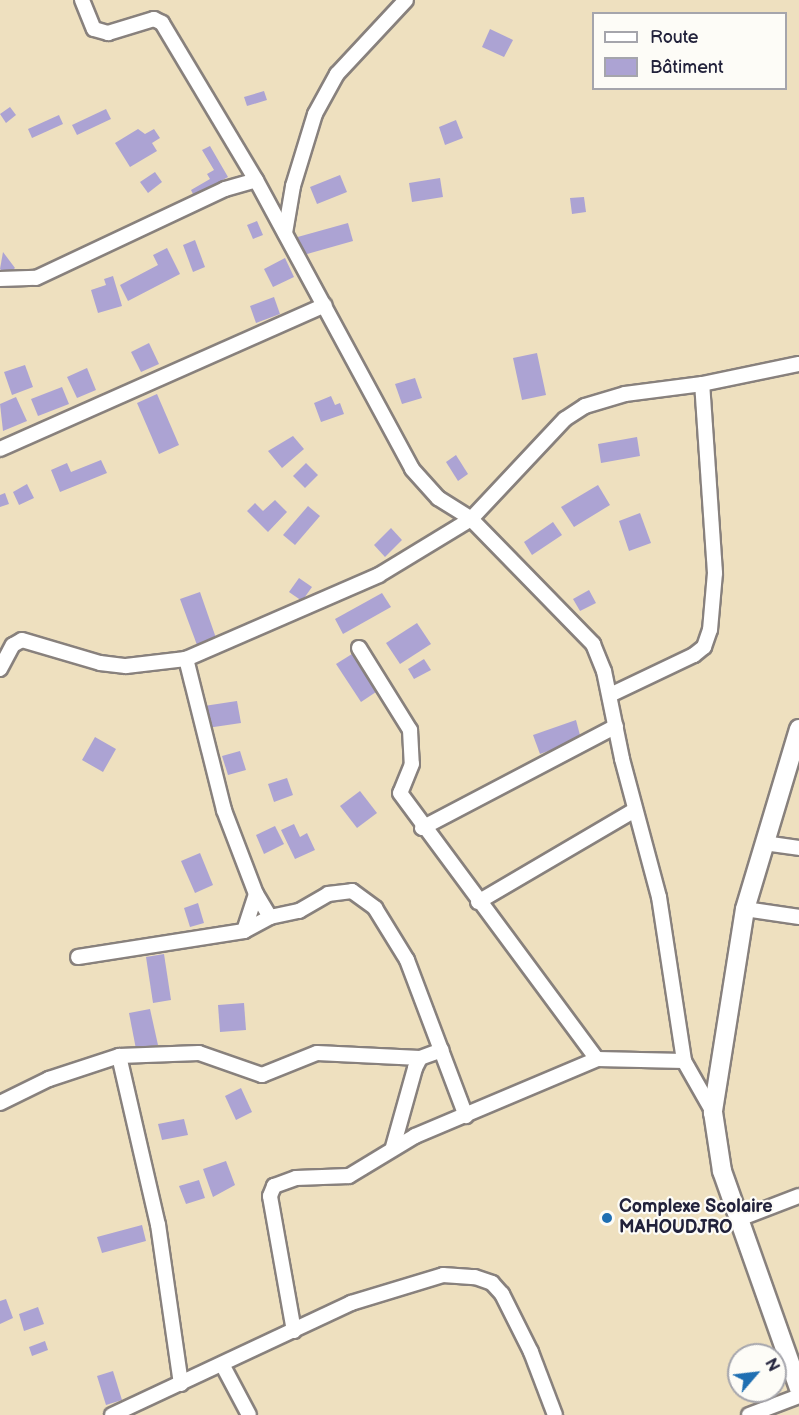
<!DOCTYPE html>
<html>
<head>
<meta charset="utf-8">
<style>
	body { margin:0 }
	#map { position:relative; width:799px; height:1415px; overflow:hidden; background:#eee0bf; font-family:"Balsamiq Sans",sans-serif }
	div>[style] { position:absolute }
	.building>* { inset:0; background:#aca3d3 }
	.roads { filter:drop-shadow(2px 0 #88817d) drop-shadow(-2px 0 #88817d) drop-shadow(0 2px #88817d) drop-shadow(0 -2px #88817d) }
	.street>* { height:14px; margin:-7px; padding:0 7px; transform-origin:7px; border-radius:7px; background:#fff }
	.secondary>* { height:18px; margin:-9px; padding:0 9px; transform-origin:9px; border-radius:9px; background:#fff }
	.dots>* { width:16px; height:16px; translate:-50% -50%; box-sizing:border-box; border:3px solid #fdfcf7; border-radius:50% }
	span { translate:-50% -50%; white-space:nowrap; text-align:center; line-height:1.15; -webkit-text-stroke:4.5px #fdfcf7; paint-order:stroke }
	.poi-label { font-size:18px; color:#22223b; font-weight:700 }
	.left { translate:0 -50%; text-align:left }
	.legend { position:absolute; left:592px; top:12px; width:195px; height:78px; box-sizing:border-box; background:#fdfcf7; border:2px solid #a5a5ac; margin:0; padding:8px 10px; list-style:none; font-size:18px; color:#22223b }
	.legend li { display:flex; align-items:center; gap:12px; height:30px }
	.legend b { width:30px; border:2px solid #a5a5ac }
	.north { position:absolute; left:727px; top:1343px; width:60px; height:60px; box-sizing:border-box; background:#fdfcf7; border:2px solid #a5a5ac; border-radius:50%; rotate:62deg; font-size:16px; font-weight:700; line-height:24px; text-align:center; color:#22223b }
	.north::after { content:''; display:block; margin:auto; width:21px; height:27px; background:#1f6fb2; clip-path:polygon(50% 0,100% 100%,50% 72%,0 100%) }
</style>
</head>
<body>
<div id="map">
	<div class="building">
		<div style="clip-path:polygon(490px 29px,513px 40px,504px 57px,482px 47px)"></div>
		<div style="clip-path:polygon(264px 91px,267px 100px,247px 106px,244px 97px)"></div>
		<div style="clip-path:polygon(10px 107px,16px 115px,6px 123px,0 114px)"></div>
		<div style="clip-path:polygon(106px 109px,111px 119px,77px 135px,72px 125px)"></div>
		<div style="clip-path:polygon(59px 115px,63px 124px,32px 138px,28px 129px)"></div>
		<div style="clip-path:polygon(456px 120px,463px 138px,445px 145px,439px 127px)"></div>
		<div style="clip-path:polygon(138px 129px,145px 134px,154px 129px,160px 138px,152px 143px,157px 151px,130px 167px,115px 143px)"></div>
		<div style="clip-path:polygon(210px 146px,228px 177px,194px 196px,191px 190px,210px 179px,207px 174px,214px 170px,202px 150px)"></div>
		<div style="clip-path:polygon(155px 172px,162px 182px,148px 193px,140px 182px)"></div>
		<div style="clip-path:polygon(340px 175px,347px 192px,317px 204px,310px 187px)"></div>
		<div style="clip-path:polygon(440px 178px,443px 197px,412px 202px,409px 183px)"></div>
		<div style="clip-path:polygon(584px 197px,586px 212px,572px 214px,570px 198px)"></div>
		<div style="clip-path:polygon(257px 221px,263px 235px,253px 239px,247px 225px)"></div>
		<div style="clip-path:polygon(348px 223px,353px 241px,300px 256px,294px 238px)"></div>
		<div style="clip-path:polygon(195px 240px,205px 267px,193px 272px,183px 245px)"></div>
		<div style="clip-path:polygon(167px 248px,180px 274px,128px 301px,120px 285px,158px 265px,153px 255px)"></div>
		<div style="clip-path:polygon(3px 252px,15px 268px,6px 276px,0 269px)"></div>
		<div style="clip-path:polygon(285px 258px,294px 277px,273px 287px,264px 269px)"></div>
		<div style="clip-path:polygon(113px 276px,122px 306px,98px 313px,91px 290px,106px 285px,104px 279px)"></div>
		<div style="clip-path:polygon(274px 297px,280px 314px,256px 323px,250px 306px)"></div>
		<div style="clip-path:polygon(149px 343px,159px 364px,141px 372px,131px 352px)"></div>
		<div style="clip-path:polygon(537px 353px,546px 395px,522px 400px,513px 358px)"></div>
		<div style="clip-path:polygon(25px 365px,33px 387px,12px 395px,4px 372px)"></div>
		<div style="clip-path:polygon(87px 368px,96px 390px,77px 398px,67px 377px)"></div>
		<div style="clip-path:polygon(415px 378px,422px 398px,402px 404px,395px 384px)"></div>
		<div style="clip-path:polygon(62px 387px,69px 404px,38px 416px,31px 399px)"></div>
		<div style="clip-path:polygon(157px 394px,179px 445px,159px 454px,137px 403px)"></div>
		<div style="clip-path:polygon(331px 396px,335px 405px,340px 403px,344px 414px,321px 422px,314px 403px)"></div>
		<div style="clip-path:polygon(16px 397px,27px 421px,3px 431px,0 404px)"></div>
		<div style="clip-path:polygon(293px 436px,304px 449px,282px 468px,268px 451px)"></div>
		<div style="clip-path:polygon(637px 437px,640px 456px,601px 463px,598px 444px)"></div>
		<div style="clip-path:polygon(456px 455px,468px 474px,458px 481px,446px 462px)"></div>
		<div style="clip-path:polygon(101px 460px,107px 473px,60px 492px,51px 470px,67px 463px,71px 472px)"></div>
		<div style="clip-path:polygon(306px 463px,318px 475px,305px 488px,293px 476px)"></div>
		<div style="clip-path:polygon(27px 484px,34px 498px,19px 505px,13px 492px)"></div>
		<div style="clip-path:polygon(598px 485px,610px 505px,574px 527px,561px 507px)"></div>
		<div style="clip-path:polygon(5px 493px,9px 504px,0 507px,0 495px)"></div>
		<div style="clip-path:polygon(275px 500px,287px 512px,268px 532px,247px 511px,255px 503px,263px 511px)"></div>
		<div style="clip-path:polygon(308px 506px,320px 516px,295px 545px,283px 535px)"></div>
		<div style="clip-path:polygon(640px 513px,651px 543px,629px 551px,619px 521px)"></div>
		<div style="clip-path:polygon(553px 522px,562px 535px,532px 555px,524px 542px)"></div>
		<div style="clip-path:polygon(391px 528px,402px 540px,385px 557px,374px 545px)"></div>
		<div style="clip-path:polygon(299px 578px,312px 587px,302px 601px,289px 592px)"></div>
		<div style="clip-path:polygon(589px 590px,596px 603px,580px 611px,573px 599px)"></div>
		<div style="clip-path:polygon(200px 592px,216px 638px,197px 645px,180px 599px)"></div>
		<div style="clip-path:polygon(382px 593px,391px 607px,343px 634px,335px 619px)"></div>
		<div style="clip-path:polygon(417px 623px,431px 644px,400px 664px,386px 643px)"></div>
		<div style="clip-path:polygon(352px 654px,376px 692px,361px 702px,336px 664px)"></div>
		<div style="clip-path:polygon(424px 659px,431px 670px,414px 679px,408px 669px)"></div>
		<div style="clip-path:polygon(237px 701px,241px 723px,207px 728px,204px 706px)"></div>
		<div style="clip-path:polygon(576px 720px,581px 739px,540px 754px,533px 735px)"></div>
		<div style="clip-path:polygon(95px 737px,116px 749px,103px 772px,82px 760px)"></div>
		<div style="clip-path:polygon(240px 751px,246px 770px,228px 775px,222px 756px)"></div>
		<div style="clip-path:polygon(287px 778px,293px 795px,274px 802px,268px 784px)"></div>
		<div style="clip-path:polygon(360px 791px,377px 813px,357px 828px,340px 806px)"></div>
		<div style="clip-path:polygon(294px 824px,300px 837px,307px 833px,315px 850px,295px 859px,281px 830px)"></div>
		<div style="clip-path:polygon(275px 826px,284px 844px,264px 854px,256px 835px)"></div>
		<div style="clip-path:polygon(200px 853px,213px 885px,195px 893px,181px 861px)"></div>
		<div style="clip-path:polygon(198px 903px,204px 923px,190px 927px,184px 908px)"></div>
		<div style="clip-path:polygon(164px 954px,171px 1000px,153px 1003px,146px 957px)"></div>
		<div style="clip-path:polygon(244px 1003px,246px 1030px,220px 1032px,218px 1005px)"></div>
		<div style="clip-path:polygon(150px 1009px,158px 1045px,136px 1049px,129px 1013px)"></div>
		<div style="clip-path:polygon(241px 1088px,252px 1112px,236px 1120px,225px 1096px)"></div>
		<div style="clip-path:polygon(184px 1119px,188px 1135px,162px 1140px,158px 1124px)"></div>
		<div style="clip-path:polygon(226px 1161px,235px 1185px,213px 1197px,203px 1169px)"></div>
		<div style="clip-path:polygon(199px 1180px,205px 1198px,186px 1204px,179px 1186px)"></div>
		<div style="clip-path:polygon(142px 1225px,146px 1241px,102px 1253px,97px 1237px)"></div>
		<div style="clip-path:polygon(6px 1299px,13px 1318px,0 1324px,0 1301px)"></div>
		<div style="clip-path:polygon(38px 1307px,44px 1324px,24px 1331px,19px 1314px)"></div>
		<div style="clip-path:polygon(45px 1341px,48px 1350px,32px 1356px,29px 1347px)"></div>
		<div style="clip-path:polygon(113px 1371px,122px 1400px,106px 1405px,97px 1376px)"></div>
	</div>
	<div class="roads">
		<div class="street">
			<div style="left:82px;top:0;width:31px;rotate:68deg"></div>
			<div style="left:94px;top:29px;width:15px;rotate:16deg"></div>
			<div style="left:108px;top:33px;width:48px;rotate:-16.9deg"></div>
			<div style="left:154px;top:19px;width:9px;rotate:27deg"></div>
			<div style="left:162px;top:23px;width:183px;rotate:59.1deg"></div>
			<div style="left:256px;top:180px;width:328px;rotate:61.6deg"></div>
			<div style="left:412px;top:469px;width:39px;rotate:48deg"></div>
			<div style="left:438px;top:498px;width:39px;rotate:32deg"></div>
			<div style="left:471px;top:519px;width:175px;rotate:45.7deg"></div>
			<div style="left:593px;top:644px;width:29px;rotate:68deg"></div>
			<div style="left:604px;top:671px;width:90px;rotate:78.4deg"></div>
			<div style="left:622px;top:759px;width:143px;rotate:75deg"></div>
			<div style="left:659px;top:897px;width:166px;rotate:81.3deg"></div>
			<div style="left:684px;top:1061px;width:59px;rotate:60.4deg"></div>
			<div style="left:285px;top:233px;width:48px;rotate:-80.3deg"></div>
			<div style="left:293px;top:186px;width:75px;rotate:-73deg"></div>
			<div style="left:315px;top:114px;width:46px;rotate:-61.2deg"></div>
			<div style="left:337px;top:74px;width:101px;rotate:-47deg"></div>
			<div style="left:0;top:279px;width:36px;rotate:-2deg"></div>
			<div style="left:36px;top:278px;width:209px;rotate:-25.2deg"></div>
			<div style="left:225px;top:189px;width:32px;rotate:-16deg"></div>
			<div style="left:0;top:449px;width:355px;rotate:-23.9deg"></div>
			<div style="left:359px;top:648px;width:97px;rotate:58.1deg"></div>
			<div style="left:410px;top:730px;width:34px;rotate:87deg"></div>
			<div style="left:412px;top:764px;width:31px;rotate:112deg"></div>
			<div style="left:400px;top:793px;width:331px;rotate:53.5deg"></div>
			<div style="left:0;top:669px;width:27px;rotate:-62deg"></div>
			<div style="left:13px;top:645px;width:10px;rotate:-29deg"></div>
			<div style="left:22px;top:640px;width:81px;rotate:16.4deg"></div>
			<div style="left:100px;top:663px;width:26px;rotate:7deg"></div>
			<div style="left:126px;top:666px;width:60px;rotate:-6.7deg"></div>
			<div style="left:610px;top:695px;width:93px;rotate:-25.5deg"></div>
			<div style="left:694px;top:655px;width:13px;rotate:-39deg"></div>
			<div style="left:704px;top:647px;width:18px;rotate:-71deg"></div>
			<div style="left:710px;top:630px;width:57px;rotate:-85deg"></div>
			<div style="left:715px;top:573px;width:189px;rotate:-93.9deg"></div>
			<div style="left:422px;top:828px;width:219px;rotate:-27.7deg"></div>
			<div style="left:764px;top:843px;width:35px;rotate:8deg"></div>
			<div style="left:478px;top:902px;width:182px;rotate:-30.4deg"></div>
			<div style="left:745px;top:909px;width:55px;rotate:8.4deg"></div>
			<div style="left:270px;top:917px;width:27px;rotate:-121deg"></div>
			<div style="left:256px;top:894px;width:90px;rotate:-110.9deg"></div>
			<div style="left:224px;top:810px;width:156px;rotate:-104.1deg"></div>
			<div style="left:186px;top:659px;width:210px;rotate:-23.5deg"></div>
			<div style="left:379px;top:575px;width:108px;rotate:-31.3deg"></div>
			<div style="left:471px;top:519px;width:137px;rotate:-46.8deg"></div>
			<div style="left:565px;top:419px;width:24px;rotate:-33deg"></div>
			<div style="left:585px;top:406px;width:42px;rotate:-16.7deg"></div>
			<div style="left:625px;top:394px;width:78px;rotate:-7.4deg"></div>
			<div style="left:702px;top:384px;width:99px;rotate:-11.7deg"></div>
			<div style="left:244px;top:931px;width:39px;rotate:-72deg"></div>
			<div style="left:78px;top:957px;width:168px;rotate:-8.9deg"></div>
			<div style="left:244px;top:931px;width:30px;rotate:-28deg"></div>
			<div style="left:270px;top:917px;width:30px;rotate:-12deg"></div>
			<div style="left:299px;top:911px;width:34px;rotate:-30deg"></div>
			<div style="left:328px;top:894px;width:24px;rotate:-7deg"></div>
			<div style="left:352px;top:891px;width:29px;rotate:36deg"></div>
			<div style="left:375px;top:908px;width:61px;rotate:58.4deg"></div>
			<div style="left:407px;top:960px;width:167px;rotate:69.3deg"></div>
			<div style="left:0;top:1103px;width:55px;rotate:-26.1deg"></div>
			<div style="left:49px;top:1079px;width:74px;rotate:-18.2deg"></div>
			<div style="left:393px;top:1147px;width:82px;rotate:-74.4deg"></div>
			<div style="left:415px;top:1068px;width:11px;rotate:-63deg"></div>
			<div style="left:420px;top:1058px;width:23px;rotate:-20deg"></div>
			<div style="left:739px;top:1219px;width:64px;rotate:-21deg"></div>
			<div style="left:294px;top:1331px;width:137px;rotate:-100.1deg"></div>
			<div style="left:270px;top:1196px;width:11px;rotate:-68deg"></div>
			<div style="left:274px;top:1186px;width:23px;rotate:-20deg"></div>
			<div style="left:296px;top:1178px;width:53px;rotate:-2.2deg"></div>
			<div style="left:349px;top:1176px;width:77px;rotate:-31.2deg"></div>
			<div style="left:415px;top:1136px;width:198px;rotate:-22.9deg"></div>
			<div style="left:597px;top:1059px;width:87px;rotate:1.3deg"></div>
			<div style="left:223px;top:1366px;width:55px;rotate:62deg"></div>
			<div style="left:181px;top:1384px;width:161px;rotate:-98.2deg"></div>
			<div style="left:158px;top:1225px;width:173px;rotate:-103deg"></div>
			<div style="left:119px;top:1056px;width:80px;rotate:-2.1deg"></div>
			<div style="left:199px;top:1053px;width:67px;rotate:19.2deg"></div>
			<div style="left:262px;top:1075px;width:59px;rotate:-21.8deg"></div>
			<div style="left:317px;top:1053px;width:103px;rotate:2.8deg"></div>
			<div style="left:112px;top:1415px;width:264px;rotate:-25.1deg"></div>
			<div style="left:351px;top:1303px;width:96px;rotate:-16.9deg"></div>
			<div style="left:443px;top:1275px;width:32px;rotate:4deg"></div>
			<div style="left:475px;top:1277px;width:18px;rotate:19deg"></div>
			<div style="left:492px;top:1283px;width:15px;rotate:48deg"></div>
			<div style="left:502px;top:1294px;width:65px;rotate:63.4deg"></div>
			<div style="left:531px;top:1352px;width:67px;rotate:69.1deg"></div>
			<div style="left:749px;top:1415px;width:53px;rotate:-20.8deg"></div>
		</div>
		<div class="secondary">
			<div style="left:799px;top:729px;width:188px;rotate:106.7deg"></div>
			<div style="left:745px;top:909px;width:206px;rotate:99deg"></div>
			<div style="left:713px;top:1112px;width:60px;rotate:81.3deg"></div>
			<div style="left:722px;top:1171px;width:230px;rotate:70.5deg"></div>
		</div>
	</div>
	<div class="dots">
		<div style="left:607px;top:1218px;background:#1f6fb2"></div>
	</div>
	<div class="poi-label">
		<span class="left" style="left:619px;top:1218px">Complexe Scolaire<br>MAHOUDJRO</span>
	</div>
	<ul class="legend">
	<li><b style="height:8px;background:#fff"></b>Route</li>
	<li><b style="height:16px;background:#aca3d3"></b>Bâtiment</li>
	</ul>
	<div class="north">N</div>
</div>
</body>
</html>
